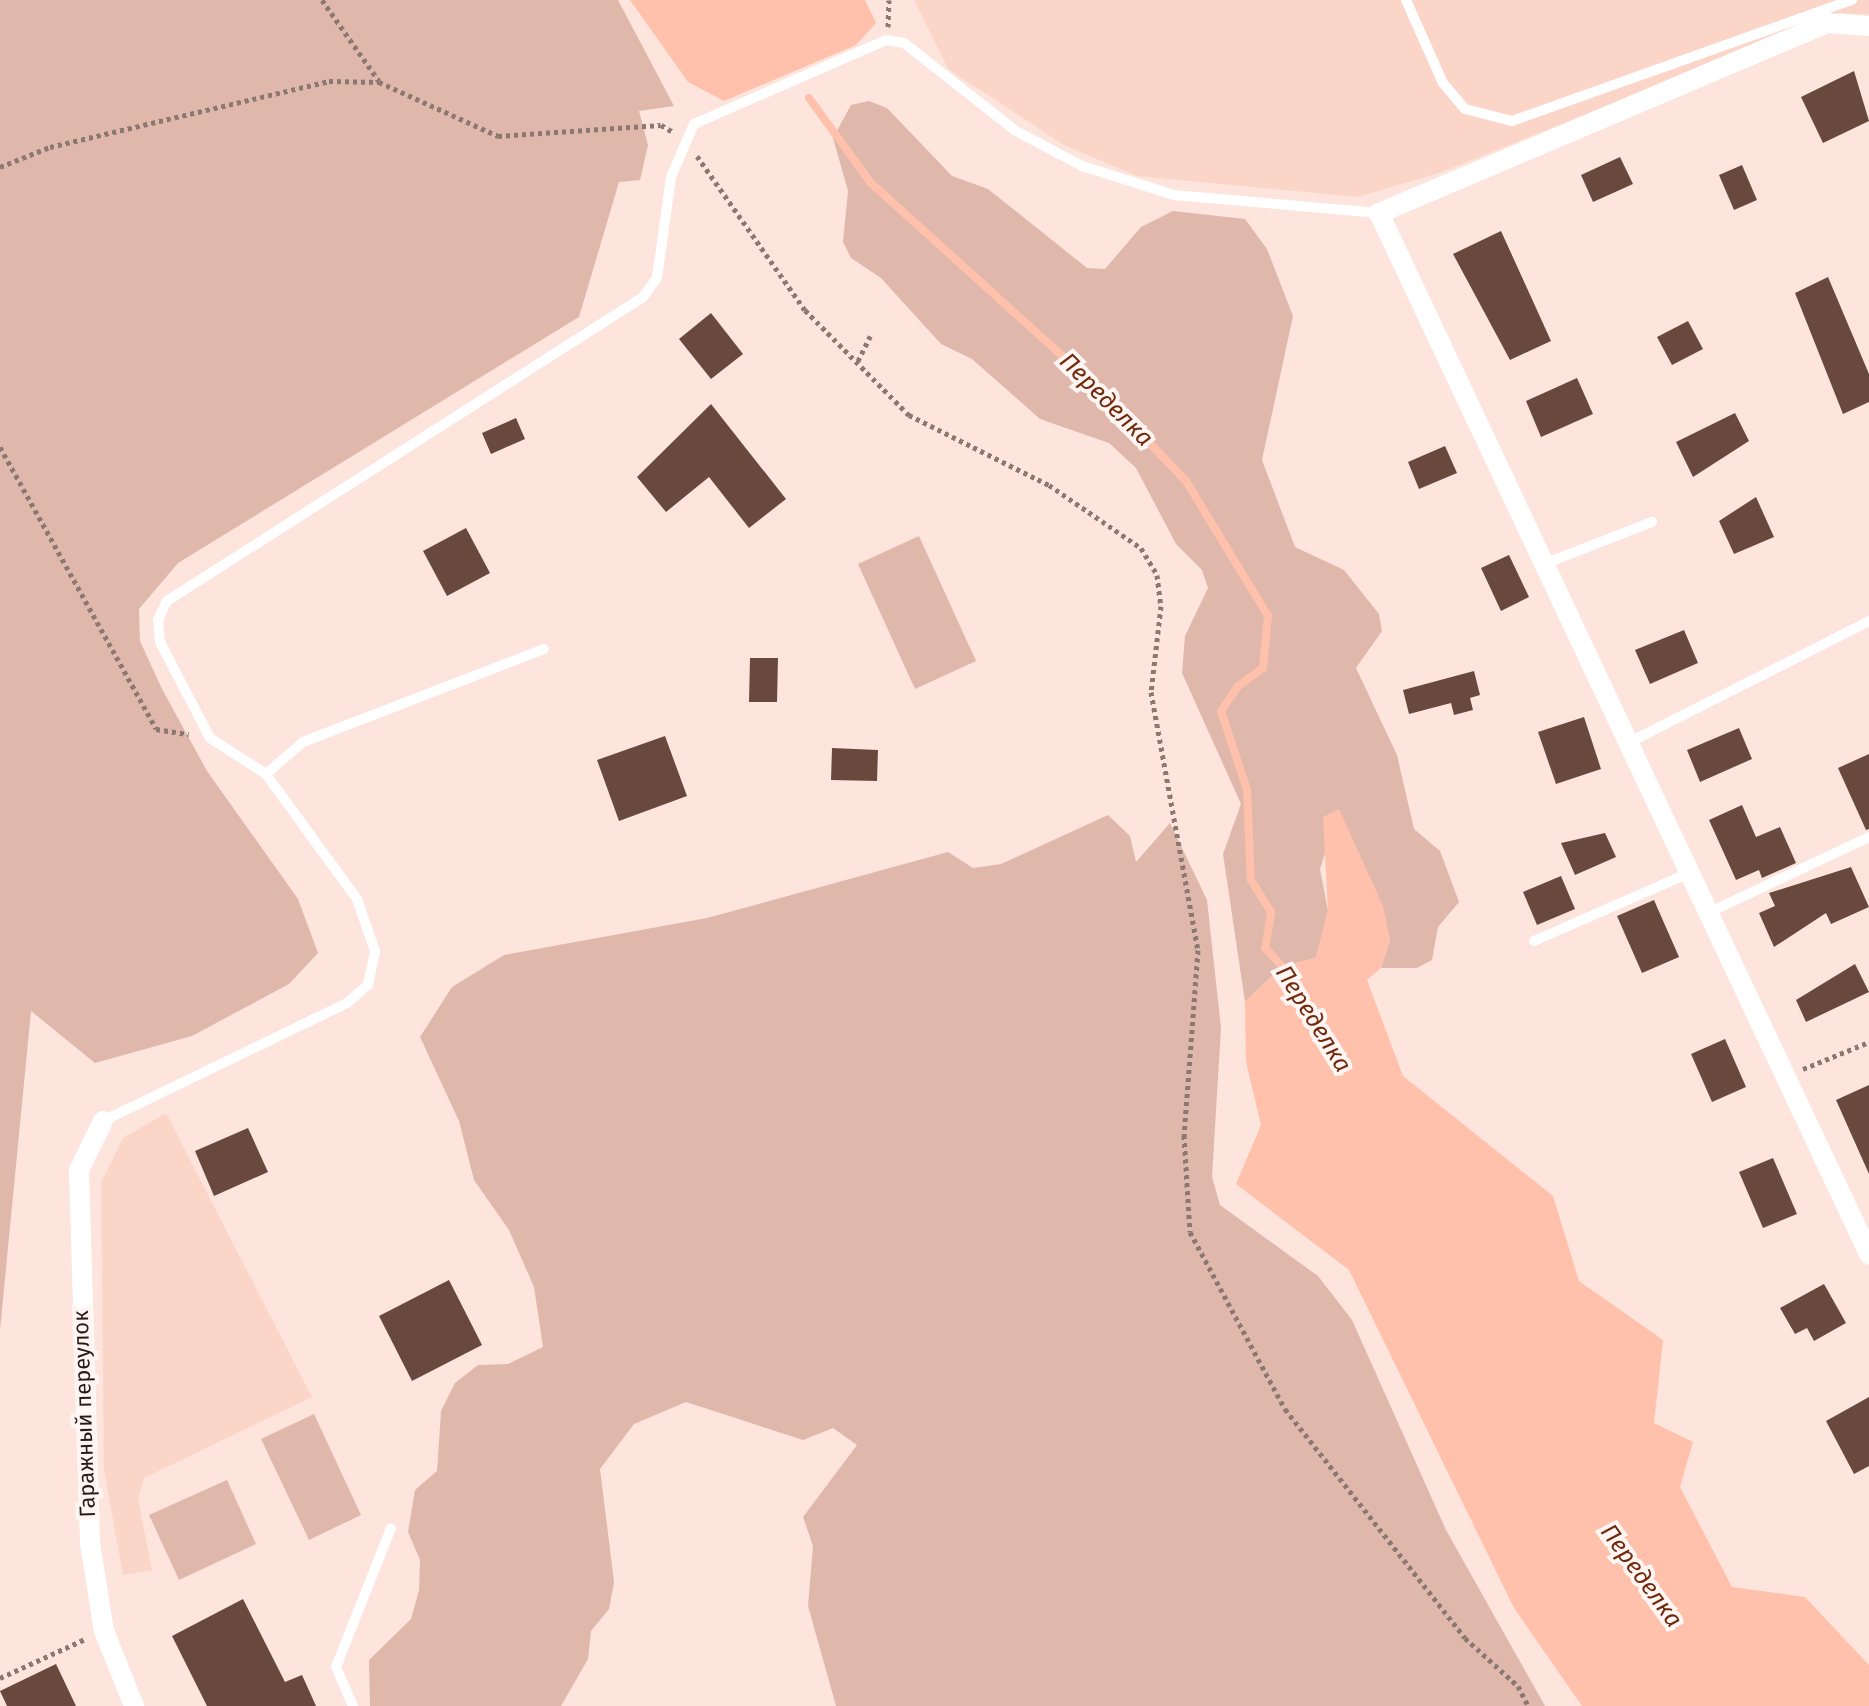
<!DOCTYPE html>
<html>
<head>
<meta charset="utf-8">
<style>
	body { margin:0 }
	#map { position:relative; width:1869px; height:1706px; overflow:hidden; background:#fde5dd; font-family:"Fira Sans",sans-serif }
	div>[style] { position:absolute }
	.built>* { inset:0; background:#fbd5c8 }
	.green>* { inset:0; background:#dfb8ab }
	.water>* { inset:0; background:#ffc1ab }
	.stream>* { height:8px; margin:-4px; padding:0 4px; transform-origin:4px; border-radius:4px; background:#ffc1ab }
	.building>* { inset:0; background:#69493e }
	.path>* { height:5px; margin-top:-2.5px; transform-origin:0; background:repeating-linear-gradient(90deg,#8a7871 0 4px,transparent 0 8px) }
	.lane>* { height:10px; margin:-5px; padding:0 5px; transform-origin:5px; border-radius:5px; background:#fff }
	.street>* { height:20px; margin:-10px; padding:0 10px; transform-origin:10px; border-radius:10px; background:#fff }
	span { translate:-50% -50%; white-space:nowrap; text-align:center; line-height:1.15; -webkit-text-stroke:8px #fff6f4; paint-order:stroke }
	.street-label { font-size:22px; color:#271914 }
	.water-label { font-size:24px; color:#70290c; font-style:italic }
</style>
</head>
<body>
<div id="map">
	<div class="built">
		<div style="clip-path:polygon(914px 0,1869px 0,1869px 14px,1838px 13px,1442px 172px,1358px 197px,1137px 176px,1064px 145px,948px 69px)"></div>
		<div style="clip-path:polygon(166px 1113px,312px 1397px,144px 1478px,138px 1499px,152px 1570px,123px 1575px,104px 1470px,101px 1183px,123px 1138px)"></div>
	</div>
	<div class="green">
		<div style="clip-path:polygon(0 0,618px 0,674px 106px,639px 111px,648px 145px,640px 180px,619px 182px,579px 317px,178px 563px,139px 609px,140px 641px,162px 689px,207px 771px,298px 899px,318px 953px,289px 984px,192px 1036px,95px 1063px,31px 1011px,0 1330px)"></div>
		<div style="clip-path:polygon(869px 101px,887px 108px,952px 176px,988px 189px,1087px 268px,1105px 269px,1141px 227px,1173px 211px,1245px 219px,1267px 249px,1293px 316px,1262px 460px,1295px 547px,1344px 570px,1379px 614px,1382px 631px,1356px 668px,1397px 755px,1414px 829px,1440px 851px,1459px 902px,1438px 927px,1432px 960px,1417px 968px,1381px 968px,1390px 939px,1339px 810px,1320px 869px,1328px 911px,1316px 958px,1282px 966px,1245px 1002px,1223px 854px,1241px 804px,1182px 673px,1185px 636px,1208px 588px,1202px 570px,1176px 544px,1136px 468px,1109px 443px,1040px 419px,972px 359px,941px 344px,881px 278px,851px 258px,843px 242px,848px 191px,833px 138px,851px 105px)"></div>
		<div style="clip-path:polygon(919px 536px,976px 661px,915px 689px,858px 564px)"></div>
		<div style="clip-path:polygon(1108px 815px,1130px 836px,1136px 862px,1170px 823px,1207px 900px,1221px 1028px,1212px 1177px,1220px 1205px,1318px 1276px,1352px 1320px,1446px 1530px,1545px 1706px,836px 1706px,808px 1606px,813px 1546px,803px 1517px,857px 1445px,833px 1428px,803px 1440px,686px 1402px,634px 1424px,600px 1469px,614px 1582px,609px 1609px,591px 1631px,588px 1659px,561px 1706px,370px 1706px,369px 1660px,411px 1619px,419px 1590px,420px 1560px,408px 1532px,415px 1490px,437px 1471px,441px 1411px,455px 1383px,478px 1365px,508px 1364px,543px 1347px,534px 1287px,509px 1230px,474px 1180px,459px 1121px,420px 1037px,452px 987px,504px 955px,707px 918px,948px 852px,973px 868px,1001px 864px)"></div>
		<div style="clip-path:polygon(314px 1414px,361px 1515px,309px 1540px,261px 1439px)"></div>
		<div style="clip-path:polygon(227px 1480px,256px 1544px,179px 1580px,149px 1515px)"></div>
	</div>
	<div class="water">
		<div style="clip-path:polygon(630px 0,865px 0,876px 23px,856px 45px,724px 101px,688px 82px)"></div>
		<div style="clip-path:polygon(1339px 809px,1383px 906px,1390px 939px,1381px 968px,1367px 980px,1403px 1076px,1553px 1196px,1579px 1281px,1663px 1340px,1654px 1423px,1693px 1442px,1680px 1487px,1732px 1587px,1805px 1597px,1869px 1665px,1869px 1706px,1582px 1706px,1514px 1608px,1349px 1270px,1236px 1184px,1261px 1125px,1246px 1062px,1245px 1002px,1282px 966px,1316px 958px,1328px 911px,1323px 817px)"></div>
	</div>
	<div class="stream">
		<div style="left:809px;top:98px;width:105px;rotate:53.9deg"></div>
		<div style="left:871px;top:183px;width:297px;rotate:42.1deg"></div>
		<div style="left:1091px;top:382px;width:137px;rotate:46.2deg"></div>
		<div style="left:1186px;top:481px;width:158px;rotate:58.7deg"></div>
		<div style="left:1268px;top:616px;width:52px;rotate:95.5deg"></div>
		<div style="left:1263px;top:668px;width:31px;rotate:144deg"></div>
		<div style="left:1238px;top:686px;width:30px;rotate:124deg"></div>
		<div style="left:1221px;top:711px;width:83px;rotate:71.8deg"></div>
		<div style="left:1247px;top:790px;width:90px;rotate:87.5deg"></div>
		<div style="left:1251px;top:880px;width:38px;rotate:58deg"></div>
		<div style="left:1271px;top:912px;width:36px;rotate:99deg"></div>
		<div style="left:1265px;top:948px;width:33px;rotate:47deg"></div>
	</div>
	<div class="building">
		<div style="clip-path:polygon(1854px 71px,1869px 121px,1823px 143px,1801px 97px)"></div>
		<div style="clip-path:polygon(1620px 157px,1633px 184px,1593px 202px,1581px 175px)"></div>
		<div style="clip-path:polygon(1742px 165px,1757px 200px,1734px 210px,1719px 175px)"></div>
		<div style="clip-path:polygon(1501px 231px,1551px 341px,1510px 360px,1453px 254px)"></div>
		<div style="clip-path:polygon(1828px 277px,1869px 374px,1869px 402px,1843px 414px,1795px 293px)"></div>
		<div style="clip-path:polygon(711px 313px,743px 354px,711px 379px,679px 339px)"></div>
		<div style="clip-path:polygon(1688px 321px,1703px 349px,1672px 365px,1657px 337px)"></div>
		<div style="clip-path:polygon(1577px 378px,1593px 414px,1541px 437px,1526px 401px)"></div>
		<div style="clip-path:polygon(711px 404px,786px 499px,749px 528px,709px 477px,666px 512px,637px 477px)"></div>
		<div style="clip-path:polygon(1735px 413px,1749px 441px,1693px 477px,1676px 442px)"></div>
		<div style="clip-path:polygon(516px 418px,525px 439px,491px 454px,482px 433px)"></div>
		<div style="clip-path:polygon(1445px 446px,1457px 473px,1419px 489px,1408px 462px)"></div>
		<div style="clip-path:polygon(1756px 497px,1774px 537px,1734px 554px,1719px 521px)"></div>
		<div style="clip-path:polygon(466px 528px,490px 573px,447px 596px,423px 551px)"></div>
		<div style="clip-path:polygon(1509px 555px,1529px 597px,1501px 611px,1481px 568px)"></div>
		<div style="clip-path:polygon(1684px 630px,1698px 663px,1650px 684px,1635px 650px)"></div>
		<div style="clip-path:polygon(750px 658px,778px 658px,777px 702px,749px 702px)"></div>
		<div style="clip-path:polygon(1474px 671px,1480px 695px,1470px 698px,1473px 710px,1454px 715px,1451px 703px,1409px 714px,1403px 690px)"></div>
		<div style="clip-path:polygon(1584px 717px,1601px 769px,1556px 784px,1538px 732px)"></div>
		<div style="clip-path:polygon(1739px 728px,1752px 759px,1700px 782px,1687px 750px)"></div>
		<div style="clip-path:polygon(665px 736px,687px 796px,619px 821px,597px 760px)"></div>
		<div style="clip-path:polygon(832px 748px,878px 750px,877px 781px,831px 780px)"></div>
		<div style="clip-path:polygon(1869px 754px,1869px 829px,1866px 830px,1838px 768px)"></div>
		<div style="clip-path:polygon(1742px 805px,1756px 837px,1780px 827px,1796px 863px,1762px 878px,1759px 870px,1736px 880px,1709px 820px)"></div>
		<div style="clip-path:polygon(1605px 833px,1616px 857px,1575px 875px,1561px 843px)"></div>
		<div style="clip-path:polygon(1851px 867px,1869px 907px,1831px 924px,1826px 913px,1774px 947px,1759px 913px,1775px 906px,1769px 893px)"></div>
		<div style="clip-path:polygon(1561px 876px,1575px 909px,1537px 925px,1523px 892px)"></div>
		<div style="clip-path:polygon(1654px 900px,1679px 957px,1642px 973px,1617px 916px)"></div>
		<div style="clip-path:polygon(1855px 964px,1869px 992px,1806px 1022px,1796px 1000px)"></div>
		<div style="clip-path:polygon(1725px 1039px,1746px 1087px,1712px 1102px,1691px 1054px)"></div>
		<div style="clip-path:polygon(1869px 1085px,1869px 1174px,1836px 1100px)"></div>
		<div style="clip-path:polygon(248px 1128px,268px 1172px,214px 1196px,195px 1151px)"></div>
		<div style="clip-path:polygon(1773px 1158px,1797px 1214px,1763px 1228px,1739px 1172px)"></div>
		<div style="clip-path:polygon(449px 1280px,482px 1345px,412px 1381px,379px 1316px)"></div>
		<div style="clip-path:polygon(1824px 1284px,1846px 1323px,1814px 1341px,1807px 1328px,1795px 1334px,1780px 1308px)"></div>
		<div style="clip-path:polygon(1869px 1397px,1869px 1466px,1854px 1474px,1826px 1421px)"></div>
		<div style="clip-path:polygon(243px 1599px,285px 1682px,302px 1675px,316px 1706px,207px 1706px,172px 1636px)"></div>
		<div style="clip-path:polygon(56px 1664px,76px 1706px,7px 1706px,0 1691px)"></div>
	</div>
	<div class="path">
		<div style="left:322px;top:0;width:99px;rotate:54.9deg"></div>
		<div style="left:888px;top:27px;width:27px;rotate:-88deg"></div>
		<div style="left:697px;top:156px;width:188px;rotate:55deg"></div>
		<div style="left:805px;top:310px;width:148px;rotate:45.3deg"></div>
		<div style="left:909px;top:415px;width:157px;rotate:26.6deg"></div>
		<div style="left:1049px;top:485px;width:112px;rotate:34.4deg"></div>
		<div style="left:1141px;top:548px;width:31px;rotate:59deg"></div>
		<div style="left:1157px;top:575px;width:31px;rotate:83deg"></div>
		<div style="left:1161px;top:606px;width:87px;rotate:96.6deg"></div>
		<div style="left:1151px;top:692px;width:262px;rotate:79.7deg"></div>
		<div style="left:1198px;top:950px;width:186px;rotate:94.3deg"></div>
		<div style="left:1184px;top:1135px;width:97px;rotate:86.5deg"></div>
		<div style="left:1190px;top:1232px;width:201px;rotate:61.8deg"></div>
		<div style="left:1285px;top:1409px;width:291px;rotate:51.8deg"></div>
		<div style="left:1465px;top:1638px;width:72px;rotate:42.2deg"></div>
		<div style="left:1518px;top:1686px;width:22px;rotate:63deg"></div>
		<div style="left:0;top:167px;width:54px;rotate:-21.8deg"></div>
		<div style="left:50px;top:147px;width:287px;rotate:-13.3deg"></div>
		<div style="left:329px;top:81px;width:50px;rotate:1.1deg"></div>
		<div style="left:379px;top:82px;width:131px;rotate:24.4deg"></div>
		<div style="left:498px;top:136px;width:163px;rotate:-3.9deg"></div>
		<div style="left:661px;top:125px;width:14px;rotate:30deg"></div>
		<div style="left:858px;top:361px;width:28px;rotate:-64deg"></div>
		<div style="left:0;top:447px;width:322px;rotate:61deg"></div>
		<div style="left:156px;top:729px;width:33px;rotate:9deg"></div>
		<div style="left:1803px;top:1069px;width:71px;rotate:-22.2deg"></div>
		<div style="left:0;top:1678px;width:94px;rotate:-24.6deg"></div>
	</div>
	<div class="lane">
		<div style="left:1406px;top:0;width:91px;rotate:66deg"></div>
		<div style="left:1443px;top:83px;width:34px;rotate:50deg"></div>
		<div style="left:1465px;top:109px;width:49px;rotate:14.3deg"></div>
		<div style="left:1512px;top:121px;width:361px;rotate:-19.6deg"></div>
		<div style="left:1544px;top:564px;width:116px;rotate:-21.3deg"></div>
		<div style="left:1628px;top:743px;width:270px;rotate:-26.8deg"></div>
		<div style="left:266px;top:774px;width:49px;rotate:-40.9deg"></div>
		<div style="left:303px;top:742px;width:258px;rotate:-21.1deg"></div>
		<div style="left:1708px;top:913px;width:178px;rotate:-25.3deg"></div>
		<div style="left:1534px;top:941px;width:169px;rotate:-23.7deg"></div>
		<div style="left:103px;top:1121px;width:271px;rotate:-25.8deg"></div>
		<div style="left:347px;top:1003px;width:28px;rotate:-41deg"></div>
		<div style="left:368px;top:985px;width:35px;rotate:-78deg"></div>
		<div style="left:375px;top:951px;width:55px;rotate:-109.1deg"></div>
		<div style="left:357px;top:899px;width:155px;rotate:-126.1deg"></div>
		<div style="left:266px;top:774px;width:67px;rotate:-147.3deg"></div>
		<div style="left:210px;top:738px;width:108px;rotate:-117.5deg"></div>
		<div style="left:160px;top:642px;width:22px;rotate:-95deg"></div>
		<div style="left:158px;top:620px;width:21px;rotate:-65deg"></div>
		<div style="left:167px;top:601px;width:565px;rotate:-32.56deg"></div>
		<div style="left:643px;top:297px;width:24px;rotate:-54deg"></div>
		<div style="left:657px;top:278px;width:102px;rotate:-82.1deg"></div>
		<div style="left:671px;top:177px;width:58px;rotate:-66.5deg"></div>
		<div style="left:694px;top:124px;width:210px;rotate:-23.6deg"></div>
		<div style="left:886px;top:40px;width:18px;rotate:9deg"></div>
		<div style="left:904px;top:43px;width:142px;rotate:38.2deg"></div>
		<div style="left:1016px;top:131px;width:75px;rotate:27.9deg"></div>
		<div style="left:1082px;top:166px;width:96px;rotate:17.5deg"></div>
		<div style="left:1174px;top:195px;width:206px;rotate:5deg"></div>
		<div style="left:353px;top:1706px;width:43px;rotate:-113.6deg"></div>
		<div style="left:336px;top:1667px;width:149px;rotate:-68.4deg"></div>
	</div>
	<div class="street">
		<div style="left:1869px;top:26px;width:42px;rotate:-175.9deg"></div>
		<div style="left:1827px;top:23px;width:487px;rotate:157deg"></div>
		<div style="left:1379px;top:213px;width:1151px;rotate:64.79deg"></div>
		<div style="left:103px;top:1121px;width:55px;rotate:116.1deg"></div>
		<div style="left:79px;top:1170px;width:373px;rotate:88.3deg"></div>
		<div style="left:90px;top:1543px;width:89px;rotate:81deg"></div>
		<div style="left:104px;top:1631px;width:81px;rotate:68.2deg"></div>
	</div>
	<div class="street-label">
		<span style="left:84px;top:1414px;rotate:-92deg">Гаражный переулок</span>
	</div>
	<div class="water-label">
		<span style="left:1106px;top:400px;rotate:45deg">Переделка</span>
		<span style="left:1313px;top:1019px;rotate:58deg">Переделка</span>
		<span style="left:1641px;top:1576px;rotate:54deg">Переделка</span>
	</div>
</div>
</body>
</html>
